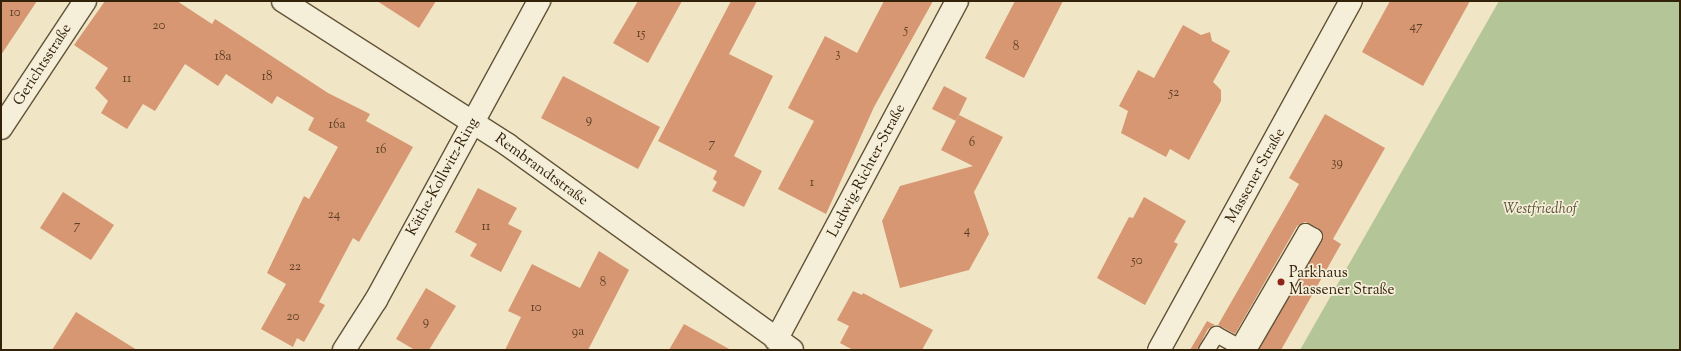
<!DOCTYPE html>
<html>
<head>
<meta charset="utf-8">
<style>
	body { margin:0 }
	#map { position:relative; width:1681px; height:351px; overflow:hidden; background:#f0e5c4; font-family:"Sorts Mill Goudy",serif }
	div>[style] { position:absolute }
	.green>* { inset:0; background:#b4c698 }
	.building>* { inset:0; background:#d79773 }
	.roads { filter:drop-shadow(1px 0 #625338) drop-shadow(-1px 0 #625338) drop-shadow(0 1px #625338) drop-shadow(0 -1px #625338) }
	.service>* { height:15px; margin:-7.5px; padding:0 7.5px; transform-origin:7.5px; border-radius:7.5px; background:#f5eed9 }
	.minor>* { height:22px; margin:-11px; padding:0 11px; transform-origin:11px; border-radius:11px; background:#f5eed9 }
	.secondary>* { height:22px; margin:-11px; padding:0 11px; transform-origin:11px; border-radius:11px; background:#f5eed9 }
	.dots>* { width:11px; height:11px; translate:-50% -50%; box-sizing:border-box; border:2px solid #f5eed9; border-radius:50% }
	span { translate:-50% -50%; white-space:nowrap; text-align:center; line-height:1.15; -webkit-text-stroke:3.5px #f5eed9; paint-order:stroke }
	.number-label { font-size:13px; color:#5c3f24 }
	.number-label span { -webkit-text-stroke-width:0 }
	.street-label { font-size:15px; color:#33220a }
	.park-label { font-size:15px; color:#5a5335; font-style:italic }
	.poi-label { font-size:15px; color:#33220a }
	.left { translate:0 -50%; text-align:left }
	.frame { position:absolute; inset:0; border:2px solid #33220a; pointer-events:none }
</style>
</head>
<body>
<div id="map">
	<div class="green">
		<div style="clip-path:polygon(1499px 1px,1680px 1px,1680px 350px,1300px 350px)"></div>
	</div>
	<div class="building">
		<div style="clip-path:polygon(1px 1px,37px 1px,1px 55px)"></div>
		<div style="clip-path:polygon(105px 1px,177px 1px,212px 24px,215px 19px,328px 93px,370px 114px,366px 121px,413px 147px,359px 242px,353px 238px,319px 302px,325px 305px,304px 342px,297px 338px,293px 347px,261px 329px,286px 284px,267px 273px,304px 196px,309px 199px,338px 147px,308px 130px,314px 118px,277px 96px,272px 104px,226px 74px,218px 86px,185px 64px,155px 111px,143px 104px,127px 129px,101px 113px,108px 101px,95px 88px,108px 68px,74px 45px)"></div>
		<div style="clip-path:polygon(377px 1px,436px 1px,419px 28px)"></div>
		<div style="clip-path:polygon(638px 1px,682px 1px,648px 63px,613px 43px)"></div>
		<div style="clip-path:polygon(731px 1px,757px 1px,729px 54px,773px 76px,734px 156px,762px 171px,744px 207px,712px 191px,717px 182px,713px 179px,717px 171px,658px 141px)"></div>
		<div style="clip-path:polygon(884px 1px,933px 1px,874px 107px,826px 214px,778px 189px,814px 121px,788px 108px,825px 36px,857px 53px)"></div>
		<div style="clip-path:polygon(1015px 1px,1063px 1px,1024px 78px,985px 58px)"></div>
		<div style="clip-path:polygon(1390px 1px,1470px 1px,1423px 86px,1362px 52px)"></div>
		<div style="clip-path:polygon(1183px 25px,1201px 35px,1210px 32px,1212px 41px,1230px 51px,1213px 82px,1221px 90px,1221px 101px,1189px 160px,1170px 149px,1166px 157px,1121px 133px,1128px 111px,1119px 106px,1138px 70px,1154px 78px)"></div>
		<div style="clip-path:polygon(563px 76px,660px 127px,638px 169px,541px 118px)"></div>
		<div style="clip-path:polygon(944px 86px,967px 98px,956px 121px,932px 109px)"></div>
		<div style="clip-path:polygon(1325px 114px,1385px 148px,1333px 239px,1341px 244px,1281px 350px,1258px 350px,1322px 241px,1318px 228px,1305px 222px,1297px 226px,1235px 334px,1218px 325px,1299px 184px,1289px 178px)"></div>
		<div style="clip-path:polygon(959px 115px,1003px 137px,974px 192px,989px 234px,969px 270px,900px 288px,882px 221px,900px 186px,973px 166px,941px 150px)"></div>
		<div style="clip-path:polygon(478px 188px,517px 208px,508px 224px,522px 231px,501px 272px,470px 256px,477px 244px,455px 232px)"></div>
		<div style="clip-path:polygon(63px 192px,114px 225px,91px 260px,40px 228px)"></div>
		<div style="clip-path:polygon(1144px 197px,1186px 221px,1174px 242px,1178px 244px,1145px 305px,1097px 278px,1129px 217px,1133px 218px)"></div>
		<div style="clip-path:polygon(599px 251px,629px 270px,588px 350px,505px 350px,521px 317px,508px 311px,532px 264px,580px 288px)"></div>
		<div style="clip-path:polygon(426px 288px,456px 306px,429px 350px,415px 350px,396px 339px)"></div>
		<div style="clip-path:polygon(853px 291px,862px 295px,863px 293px,933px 330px,922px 350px,853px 350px,840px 343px,849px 326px,837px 320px)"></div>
		<div style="clip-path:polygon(76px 312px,137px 350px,52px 350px)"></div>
		<div style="clip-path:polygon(1207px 321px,1215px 325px,1208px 329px,1197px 350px,1190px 350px)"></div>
		<div style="clip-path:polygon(684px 324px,731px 350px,669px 350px)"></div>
	</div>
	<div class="roads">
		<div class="service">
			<div style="left:1206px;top:350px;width:19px;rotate:-58deg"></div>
			<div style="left:1216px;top:334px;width:25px;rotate:29deg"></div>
			<div style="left:1238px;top:346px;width:133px;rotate:-59.8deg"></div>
			<div style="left:1305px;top:231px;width:10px;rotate:29deg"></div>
			<div style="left:1314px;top:236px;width:132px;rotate:120.1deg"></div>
		</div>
		<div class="minor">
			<div style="left:283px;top:1px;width:267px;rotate:32.6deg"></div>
			<div style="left:508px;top:145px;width:350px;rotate:35.8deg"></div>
			<div style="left:1px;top:128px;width:152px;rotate:-56.5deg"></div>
			<div style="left:776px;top:340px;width:384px;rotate:-61.9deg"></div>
			<div style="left:1159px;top:350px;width:398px;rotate:-61.2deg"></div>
		</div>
		<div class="secondary">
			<div style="left:344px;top:350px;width:59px;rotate:-57.4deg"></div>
			<div style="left:376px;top:300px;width:341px;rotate:-61.4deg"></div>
		</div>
	</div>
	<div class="dots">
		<div style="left:1281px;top:282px;background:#8f2418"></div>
	</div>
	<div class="number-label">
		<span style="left:15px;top:13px">10</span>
		<span style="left:159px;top:26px">20</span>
		<span style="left:1416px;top:27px">47</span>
		<span style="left:906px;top:30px">5</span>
		<span style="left:641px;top:34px">15</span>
		<span style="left:1016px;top:47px">8</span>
		<span style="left:838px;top:54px">3</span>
		<span style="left:223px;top:57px">18a</span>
		<span style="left:267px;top:77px">18</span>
		<span style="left:127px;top:79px">11</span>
		<span style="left:1174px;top:93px">52</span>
		<span style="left:589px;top:120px">9</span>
		<span style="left:337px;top:125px">16a</span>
		<span style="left:972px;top:143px">6</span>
		<span style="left:712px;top:144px">7</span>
		<span style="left:381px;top:150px">16</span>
		<span style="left:1337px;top:163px">39</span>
		<span style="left:812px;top:183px">1</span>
		<span style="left:334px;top:215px">24</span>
		<span style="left:77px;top:226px">7</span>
		<span style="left:486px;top:227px">11</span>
		<span style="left:967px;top:231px">4</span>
		<span style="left:1137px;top:261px">50</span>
		<span style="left:295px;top:267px">22</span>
		<span style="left:603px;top:283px">8</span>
		<span style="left:536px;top:308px">10</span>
		<span style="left:293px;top:317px">20</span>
		<span style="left:426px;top:322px">9</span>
		<span style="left:578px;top:332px">9a</span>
	</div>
	<div class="street-label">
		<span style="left:43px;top:65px;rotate:-57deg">Gerichtsstraße</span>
		<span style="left:541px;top:170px;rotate:36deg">Rembrandtstraße</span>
		<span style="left:867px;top:171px;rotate:-62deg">Ludwig-Richter-Straße</span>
		<span style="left:1256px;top:176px;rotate:-61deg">Massener Straße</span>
		<span style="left:443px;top:177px;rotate:-61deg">Käthe-Kollwitz-Ring</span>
	</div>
	<div class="park-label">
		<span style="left:1540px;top:210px">Westfriedhof</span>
	</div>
	<div class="poi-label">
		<span class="left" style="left:1289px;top:282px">Parkhaus<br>Massener Straße</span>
	</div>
	<div class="frame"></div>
</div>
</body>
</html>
